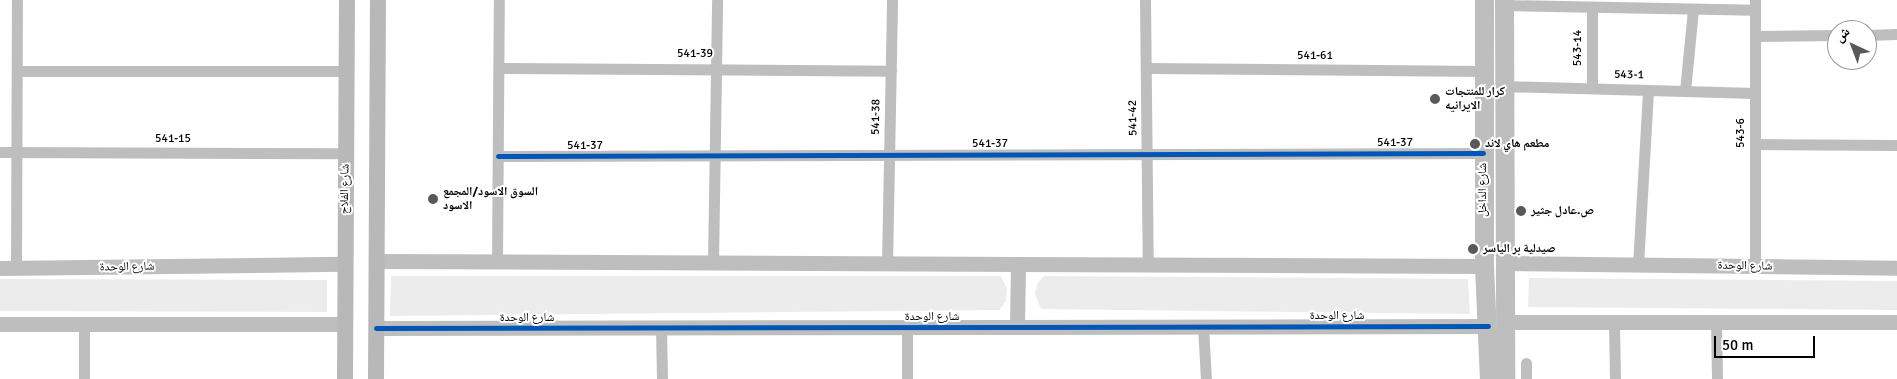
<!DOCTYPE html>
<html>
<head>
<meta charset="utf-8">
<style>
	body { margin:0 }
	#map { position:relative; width:1897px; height:379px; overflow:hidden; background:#fff; font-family:Signika,"Noto Naskh Arabic",sans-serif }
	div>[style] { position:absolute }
	.green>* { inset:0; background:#ececec }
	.minor>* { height:11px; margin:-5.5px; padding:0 5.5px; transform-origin:5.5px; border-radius:5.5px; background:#bebebe }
	.tertiary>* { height:15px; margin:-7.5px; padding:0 7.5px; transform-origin:7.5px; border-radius:7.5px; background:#bebebe }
	.secondary>* { height:16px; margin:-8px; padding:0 8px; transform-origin:8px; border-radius:8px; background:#b8b8b8 }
	.primary>* { height:19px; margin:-9.5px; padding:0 9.5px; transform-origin:9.5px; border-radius:9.5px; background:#bebebe }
	.cycleway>* { height:5px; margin:-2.5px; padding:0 2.5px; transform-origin:2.5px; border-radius:2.5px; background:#0057b8 }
	.dots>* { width:14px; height:14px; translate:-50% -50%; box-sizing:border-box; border:2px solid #fff; border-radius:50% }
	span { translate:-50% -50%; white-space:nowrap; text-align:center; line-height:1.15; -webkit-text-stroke:4px #fff; paint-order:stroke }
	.street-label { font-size:12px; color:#000 }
	.poi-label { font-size:12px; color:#000; font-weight:700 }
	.left { translate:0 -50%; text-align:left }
	.north { position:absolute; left:1827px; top:20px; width:50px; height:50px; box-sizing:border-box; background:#fff; border:1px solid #999; border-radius:50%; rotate:317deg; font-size:14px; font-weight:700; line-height:20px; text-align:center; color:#000 }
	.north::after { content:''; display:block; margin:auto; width:18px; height:22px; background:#595959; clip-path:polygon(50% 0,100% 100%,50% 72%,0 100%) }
	.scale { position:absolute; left:1714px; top:336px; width:101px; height:22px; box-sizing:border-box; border:2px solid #000; border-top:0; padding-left:6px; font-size:15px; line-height:18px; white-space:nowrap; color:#000; -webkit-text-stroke:4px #fff; paint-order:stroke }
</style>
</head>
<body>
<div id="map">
	<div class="green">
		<div style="clip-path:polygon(391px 276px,1001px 276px,1007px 289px,1006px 301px,999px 310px,390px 316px)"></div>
		<div style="clip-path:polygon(1044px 276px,1468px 279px,1470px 314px,1041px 309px,1035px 294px,1037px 284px)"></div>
		<div style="clip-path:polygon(1529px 278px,1897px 281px,1897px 310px,1528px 307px)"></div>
		<div style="clip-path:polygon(0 279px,327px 280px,327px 312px,0 311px)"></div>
	</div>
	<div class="minor">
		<div style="left:1145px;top:0;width:265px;rotate:89.4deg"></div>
		<div style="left:1755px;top:0;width:266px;rotate:90deg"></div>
		<div style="left:1504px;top:5px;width:251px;rotate:1.1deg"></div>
		<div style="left:1867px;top:35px;width:30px;rotate:-2deg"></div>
		<div style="left:1755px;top:36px;width:82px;rotate:-0.7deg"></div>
		<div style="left:499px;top:68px;width:392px;rotate:0.4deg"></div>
		<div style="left:1146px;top:68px;width:338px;rotate:0.5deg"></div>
		<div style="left:17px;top:71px;width:328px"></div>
		<div style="left:1502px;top:86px;width:253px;rotate:1.6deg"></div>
		<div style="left:1592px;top:88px;width:81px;rotate:-90deg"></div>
		<div style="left:1685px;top:91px;width:82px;rotate:-84.4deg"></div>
		<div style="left:1755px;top:144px;width:142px;rotate:0.4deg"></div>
		<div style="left:0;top:152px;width:345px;rotate:0.2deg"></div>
		<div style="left:498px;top:156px;width:985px;rotate:-0.17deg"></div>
		<div style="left:497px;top:262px;width:262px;rotate:-89.6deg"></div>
		<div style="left:713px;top:263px;width:263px;rotate:-89.1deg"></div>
		<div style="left:887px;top:264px;width:264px;rotate:-88.9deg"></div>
		<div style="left:1638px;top:265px;width:175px;rotate:-86.7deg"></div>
		<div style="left:16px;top:268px;width:268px;rotate:-89.8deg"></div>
		<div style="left:1614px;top:322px;width:57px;rotate:89deg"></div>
		<div style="left:1716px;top:322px;width:57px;rotate:89deg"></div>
		<div style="left:84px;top:324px;width:55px;rotate:90deg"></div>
		<div style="left:1203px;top:326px;width:53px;rotate:86.8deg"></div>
		<div style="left:661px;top:327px;width:52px;rotate:88.9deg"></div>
		<div style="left:907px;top:327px;width:52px;rotate:90deg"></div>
		<div style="left:1526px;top:379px;width:16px;rotate:-90deg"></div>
	</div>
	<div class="tertiary">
		<div style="left:376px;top:261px;width:1108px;rotate:0.26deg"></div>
		<div style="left:1504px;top:263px;width:393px;rotate:0.7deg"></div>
		<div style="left:0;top:268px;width:344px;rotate:-0.7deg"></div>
		<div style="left:1505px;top:322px;width:392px"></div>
		<div style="left:0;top:324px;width:344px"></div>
		<div style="left:1017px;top:327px;width:63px;rotate:-89.1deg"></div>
		<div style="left:376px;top:328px;width:1112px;rotate:-0.1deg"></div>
	</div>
	<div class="secondary">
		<div style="left:345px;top:379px;width:379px;rotate:-89.7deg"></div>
		<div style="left:376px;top:379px;width:379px;rotate:-89.7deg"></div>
	</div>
	<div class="primary">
		<div style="left:1484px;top:0;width:266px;rotate:90deg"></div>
		<div style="left:1484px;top:266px;width:113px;rotate:87.5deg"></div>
		<div style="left:1504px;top:0;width:379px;rotate:89.8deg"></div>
	</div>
	<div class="cycleway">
		<div style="left:498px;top:156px;width:985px;rotate:-0.17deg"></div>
		<div style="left:376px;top:328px;width:1112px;rotate:-0.1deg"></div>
	</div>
	<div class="dots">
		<div style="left:1435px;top:99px;background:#595959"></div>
		<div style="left:1475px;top:144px;background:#595959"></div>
		<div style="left:433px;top:199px;background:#595959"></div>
		<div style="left:1521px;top:211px;background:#595959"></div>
		<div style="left:1473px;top:249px;background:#595959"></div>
	</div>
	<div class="street-label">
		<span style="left:1578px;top:48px;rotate:-90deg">543-14</span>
		<span style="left:695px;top:54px">541-39</span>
		<span style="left:1315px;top:56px">541-61</span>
		<span style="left:1629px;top:75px;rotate:1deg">543-1</span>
		<span style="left:876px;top:117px;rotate:-89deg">541-38</span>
		<span style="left:1133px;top:118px;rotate:-91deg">541-42</span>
		<span style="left:1741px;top:133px;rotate:-90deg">543-6</span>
		<span style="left:173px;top:139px">541-15</span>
		<span style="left:1395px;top:143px">541-37</span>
		<span style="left:990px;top:144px">541-37</span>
		<span style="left:585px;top:146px">541-37</span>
		<span style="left:345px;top:189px;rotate:-89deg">شارع الفلاح</span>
		<span style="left:1483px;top:190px;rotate:-90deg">شارع الداخل</span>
		<span style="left:1745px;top:266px;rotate:1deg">شارع الوحدة</span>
		<span style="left:127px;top:267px;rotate:-1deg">شارع الوحدة</span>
		<span style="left:1337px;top:316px">شارع الوحدة</span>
		<span style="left:932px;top:317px">شارع الوحدة</span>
		<span style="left:527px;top:318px">شارع الوحدة</span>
	</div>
	<div class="poi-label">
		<span class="left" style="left:1445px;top:99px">كرار للمنتجات<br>الايرانيه</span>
		<span class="left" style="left:1485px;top:144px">مطعم هاي لاند</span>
		<span class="left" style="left:443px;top:199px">السوق الاسود/المجمع<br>الاسود</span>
		<span class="left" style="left:1531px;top:211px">ص.عادل جثير</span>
		<span class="left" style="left:1483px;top:249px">صيدلية بر الياسر</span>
	</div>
	<div class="north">ش</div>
	<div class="scale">50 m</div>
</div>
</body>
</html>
